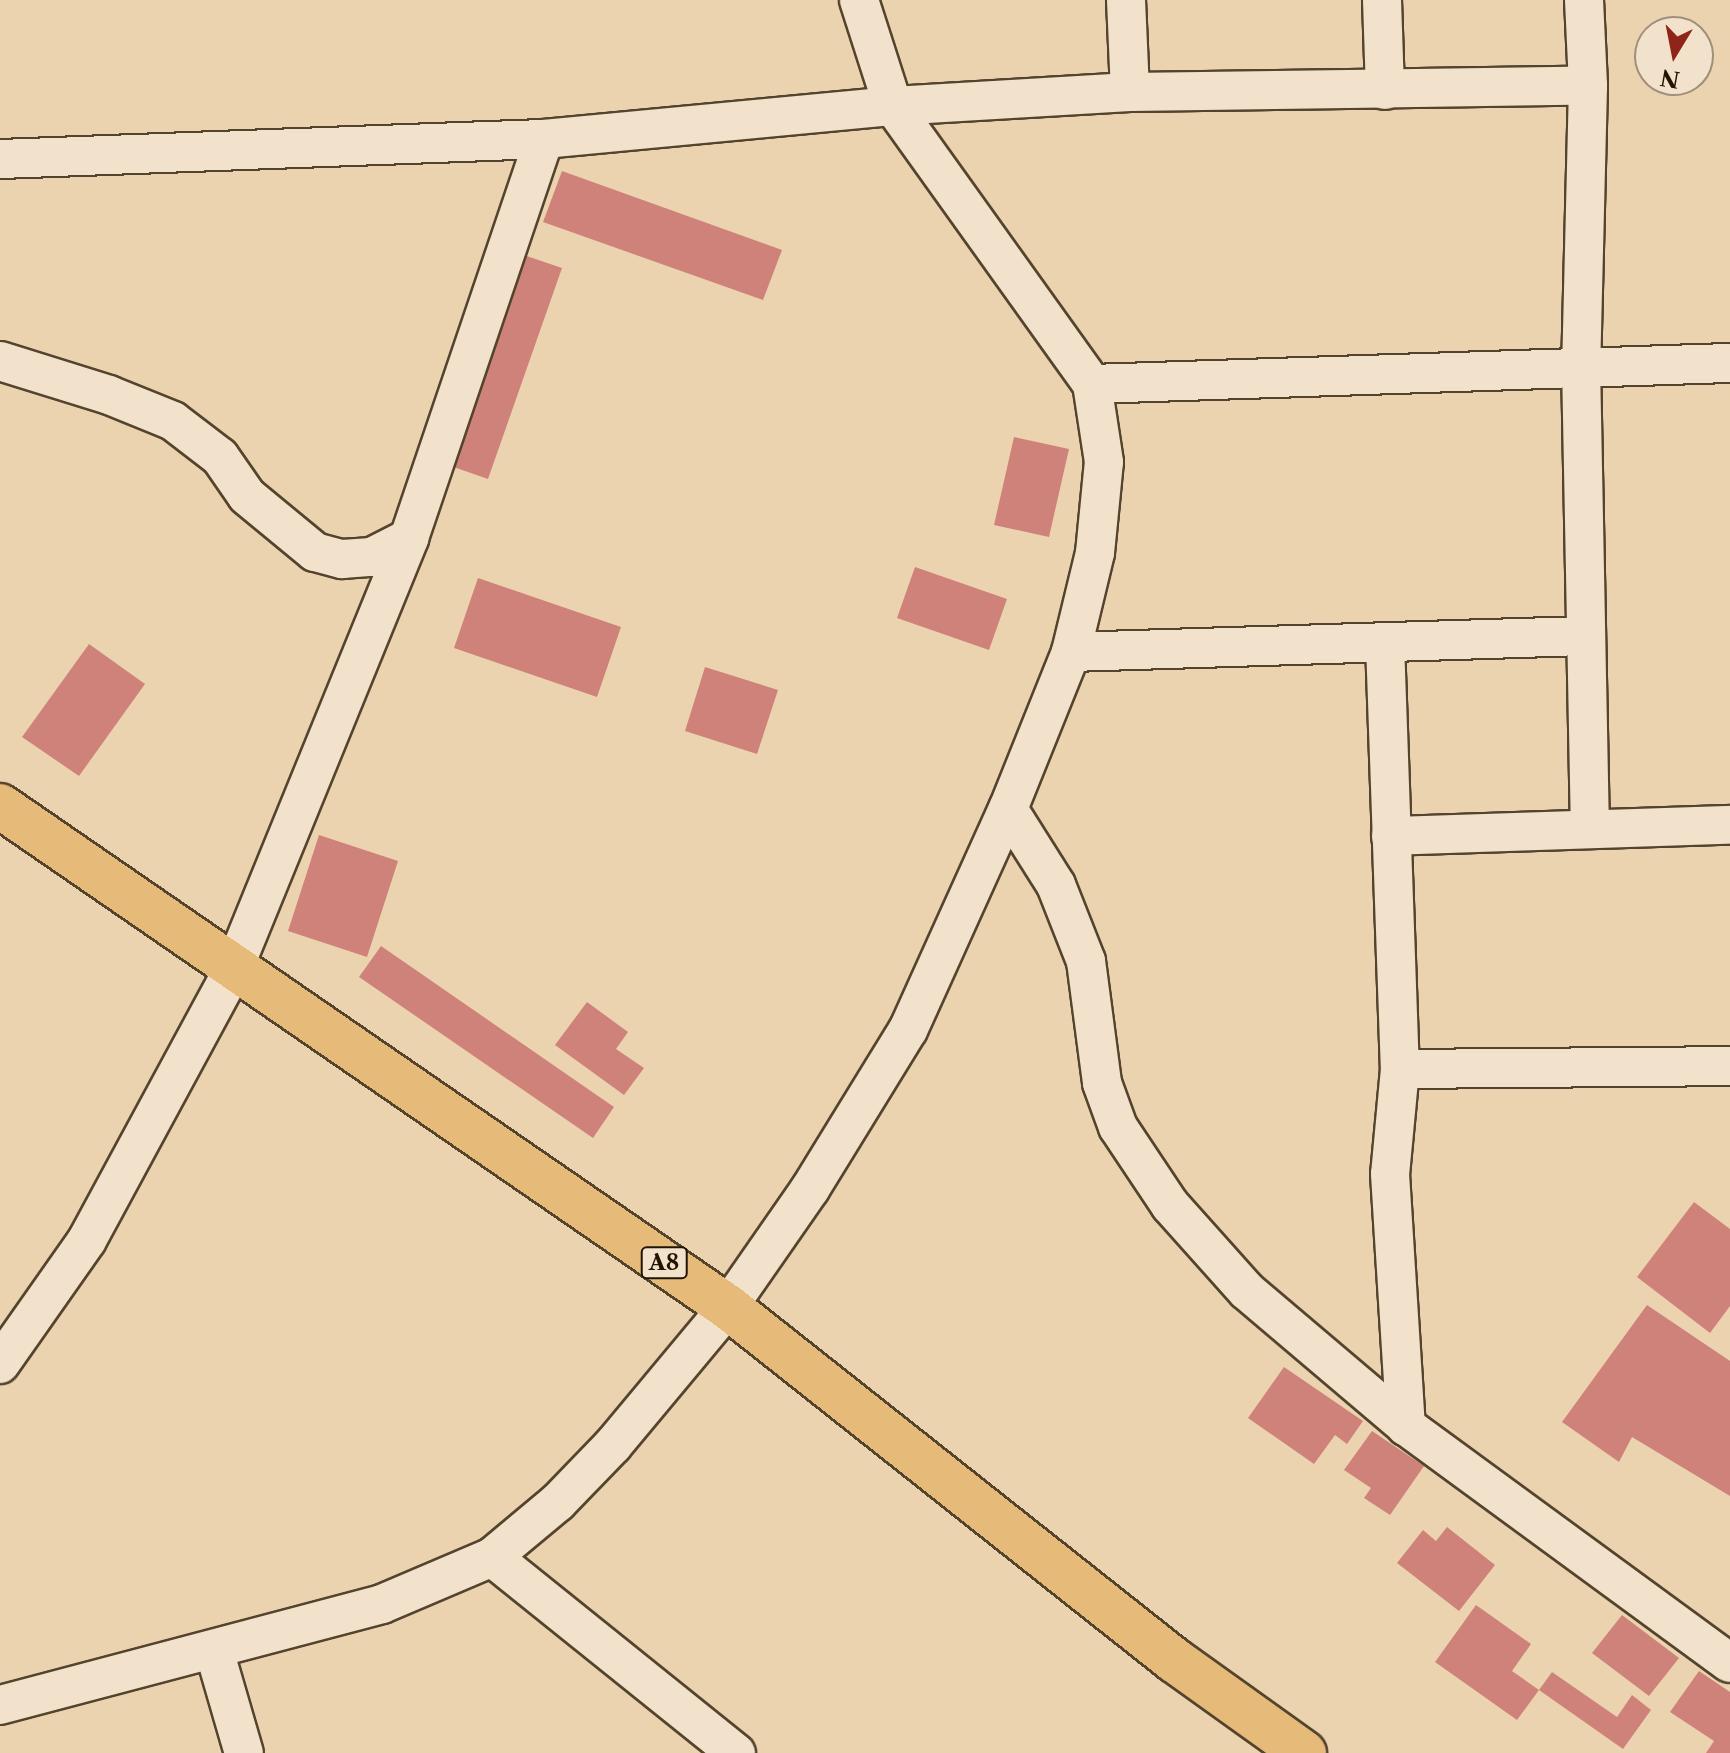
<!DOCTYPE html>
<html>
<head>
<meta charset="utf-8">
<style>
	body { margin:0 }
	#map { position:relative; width:1730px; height:1753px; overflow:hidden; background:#ecd3af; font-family:"Libre Caslon Text",serif }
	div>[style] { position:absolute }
	.building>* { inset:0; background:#cf827a }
	.roads { filter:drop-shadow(2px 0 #54442e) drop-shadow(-2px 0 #54442e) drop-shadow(0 2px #54442e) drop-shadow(0 -2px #54442e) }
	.street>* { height:38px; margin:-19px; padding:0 19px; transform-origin:19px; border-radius:19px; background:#f3e2cb }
	.primary>* { height:44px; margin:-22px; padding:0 22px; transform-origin:22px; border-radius:22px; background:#e6ba78 }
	span { translate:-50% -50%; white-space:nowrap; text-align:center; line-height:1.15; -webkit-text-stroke:6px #f3e2cb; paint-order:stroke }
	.shield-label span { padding:2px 6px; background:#f3e2cb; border:2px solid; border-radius:6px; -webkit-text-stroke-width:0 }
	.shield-label { font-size:22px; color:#211403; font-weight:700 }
	.north { position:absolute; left:1634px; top:16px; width:80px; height:80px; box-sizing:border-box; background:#f3e2cb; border:2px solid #9f907b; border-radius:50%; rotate:190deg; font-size:22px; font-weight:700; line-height:32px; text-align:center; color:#211403 }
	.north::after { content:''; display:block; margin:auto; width:28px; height:36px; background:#8f2418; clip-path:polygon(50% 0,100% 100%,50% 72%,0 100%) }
</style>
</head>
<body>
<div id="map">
	<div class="building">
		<div style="clip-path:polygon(562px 171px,782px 250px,763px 300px,543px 222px)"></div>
		<div style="clip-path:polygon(515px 252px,562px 268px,488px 479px,442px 463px)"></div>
		<div style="clip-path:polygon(1014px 437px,1069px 449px,1049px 537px,994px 525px)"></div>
		<div style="clip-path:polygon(915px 567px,1007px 599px,989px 650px,897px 618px)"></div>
		<div style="clip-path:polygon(478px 578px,621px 627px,597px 697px,454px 648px)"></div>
		<div style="clip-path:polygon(89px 644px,145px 684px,79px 776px,22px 737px)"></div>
		<div style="clip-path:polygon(705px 667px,778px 690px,757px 754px,685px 731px)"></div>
		<div style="clip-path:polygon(319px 835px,398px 861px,367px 957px,288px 931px)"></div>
		<div style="clip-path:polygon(381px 946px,614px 1107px,593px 1138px,359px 977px)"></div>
		<div style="clip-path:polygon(587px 1002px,628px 1032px,616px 1049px,644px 1068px,624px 1095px,555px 1045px)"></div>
		<div style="clip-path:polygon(1694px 1202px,1730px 1229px,1730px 1306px,1710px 1333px,1637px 1277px)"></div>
		<div style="clip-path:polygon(1647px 1305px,1730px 1361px,1730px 1496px,1632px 1437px,1619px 1462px,1562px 1422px)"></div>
		<div style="clip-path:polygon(1284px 1367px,1363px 1421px,1347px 1444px,1335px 1435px,1314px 1464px,1248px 1418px)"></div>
		<div style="clip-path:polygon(1372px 1431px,1424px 1466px,1390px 1515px,1364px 1498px,1371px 1488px,1344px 1470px)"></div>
		<div style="clip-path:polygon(1447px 1527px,1495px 1565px,1459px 1611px,1397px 1563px,1423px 1530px,1436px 1541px)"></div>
		<div style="clip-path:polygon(1476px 1605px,1531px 1644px,1512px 1671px,1539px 1690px,1517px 1720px,1435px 1662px)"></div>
		<div style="clip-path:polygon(1622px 1615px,1679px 1658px,1649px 1696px,1592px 1653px)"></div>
		<div style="clip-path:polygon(1699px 1671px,1730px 1692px,1730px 1753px,1706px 1753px,1714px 1741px,1670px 1712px)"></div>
		<div style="clip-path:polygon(1552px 1672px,1617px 1717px,1632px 1695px,1651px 1710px,1623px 1749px,1539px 1690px)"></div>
	</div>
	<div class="roads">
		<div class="street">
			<div style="left:1126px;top:0;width:92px;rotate:87.5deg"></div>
			<div style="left:1382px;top:0;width:90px;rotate:88.1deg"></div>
			<div style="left:1584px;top:0;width:86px;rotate:87.3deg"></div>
			<div style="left:1588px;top:86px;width:278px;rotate:91.4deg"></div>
			<div style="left:1581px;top:364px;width:465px;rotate:88.9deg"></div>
			<div style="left:0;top:159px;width:544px;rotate:-2.11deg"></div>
			<div style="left:544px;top:139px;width:351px;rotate:-5.4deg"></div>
			<div style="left:893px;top:106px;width:237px;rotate:-3.4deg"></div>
			<div style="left:1130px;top:92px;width:458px;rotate:-0.8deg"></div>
			<div style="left:0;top:361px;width:114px;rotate:17.3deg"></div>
			<div style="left:109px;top:395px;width:69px;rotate:22.1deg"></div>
			<div style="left:173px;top:421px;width:59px;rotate:37.5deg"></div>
			<div style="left:220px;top:457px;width:47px;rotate:55.3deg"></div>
			<div style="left:247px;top:496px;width:88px;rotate:39.5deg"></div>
			<div style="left:315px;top:552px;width:28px;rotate:15deg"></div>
			<div style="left:342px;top:559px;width:30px;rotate:-4deg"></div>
			<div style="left:372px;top:557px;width:42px;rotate:-27.2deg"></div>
			<div style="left:1092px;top:384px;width:638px;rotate:-1.89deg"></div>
			<div style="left:1385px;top:643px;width:426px;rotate:88deg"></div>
			<div style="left:1400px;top:1069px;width:105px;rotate:95.4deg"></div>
			<div style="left:1390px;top:1174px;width:253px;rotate:86.4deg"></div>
			<div style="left:1071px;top:652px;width:512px;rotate:-1.79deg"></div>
			<div style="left:1008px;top:809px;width:90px;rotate:57.7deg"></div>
			<div style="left:1056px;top:885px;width:82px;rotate:68.5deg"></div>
			<div style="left:1086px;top:961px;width:123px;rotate:82.5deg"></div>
			<div style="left:1102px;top:1083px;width:47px;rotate:70deg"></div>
			<div style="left:1118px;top:1127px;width:94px;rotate:56.3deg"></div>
			<div style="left:1170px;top:1205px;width:115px;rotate:48.2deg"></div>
			<div style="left:1247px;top:1291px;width:209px;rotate:40.3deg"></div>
			<div style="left:1406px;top:1426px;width:401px;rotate:36.2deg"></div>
			<div style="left:1391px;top:836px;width:339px;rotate:-1.9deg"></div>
			<div style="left:1400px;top:1069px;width:330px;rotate:-0.5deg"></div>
			<div style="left:0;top:1364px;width:151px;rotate:-54.9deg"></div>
			<div style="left:87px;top:1240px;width:307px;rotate:-61.6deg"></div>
			<div style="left:233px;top:970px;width:466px;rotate:-67.8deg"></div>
			<div style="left:409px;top:538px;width:421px;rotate:-71.3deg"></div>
			<div style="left:492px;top:1557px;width:313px;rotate:38.8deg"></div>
			<div style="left:214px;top:1650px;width:107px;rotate:73.8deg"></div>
			<div style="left:0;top:1705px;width:395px;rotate:-14.8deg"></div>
			<div style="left:382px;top:1604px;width:120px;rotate:-23.1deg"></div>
			<div style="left:492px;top:1557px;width:86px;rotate:-39.8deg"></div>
			<div style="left:558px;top:1502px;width:79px;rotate:-46deg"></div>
			<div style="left:613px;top:1445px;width:180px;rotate:-50.2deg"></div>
			<div style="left:728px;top:1307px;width:144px;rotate:-55.2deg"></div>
			<div style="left:810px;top:1189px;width:187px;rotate:-58.4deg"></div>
			<div style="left:908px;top:1030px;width:243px;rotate:-65.7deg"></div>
			<div style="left:1008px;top:809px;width:169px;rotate:-68.1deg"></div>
			<div style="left:1071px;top:652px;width:102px;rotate:-76.4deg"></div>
			<div style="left:1095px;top:553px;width:91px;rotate:-84.4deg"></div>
			<div style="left:1104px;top:462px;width:79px;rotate:-98.7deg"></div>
			<div style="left:1092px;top:384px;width:342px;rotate:-125.6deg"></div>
			<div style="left:893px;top:106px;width:111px;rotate:-107.8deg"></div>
		</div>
		<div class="primary">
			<div style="left:0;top:806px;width:884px;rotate:34.54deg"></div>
			<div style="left:728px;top:1307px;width:569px;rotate:38.36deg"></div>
			<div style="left:1174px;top:1660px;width:160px;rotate:35.6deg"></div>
		</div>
	</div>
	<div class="shield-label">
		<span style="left:664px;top:1263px">A8</span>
	</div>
	<div class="north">N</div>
</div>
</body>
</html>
